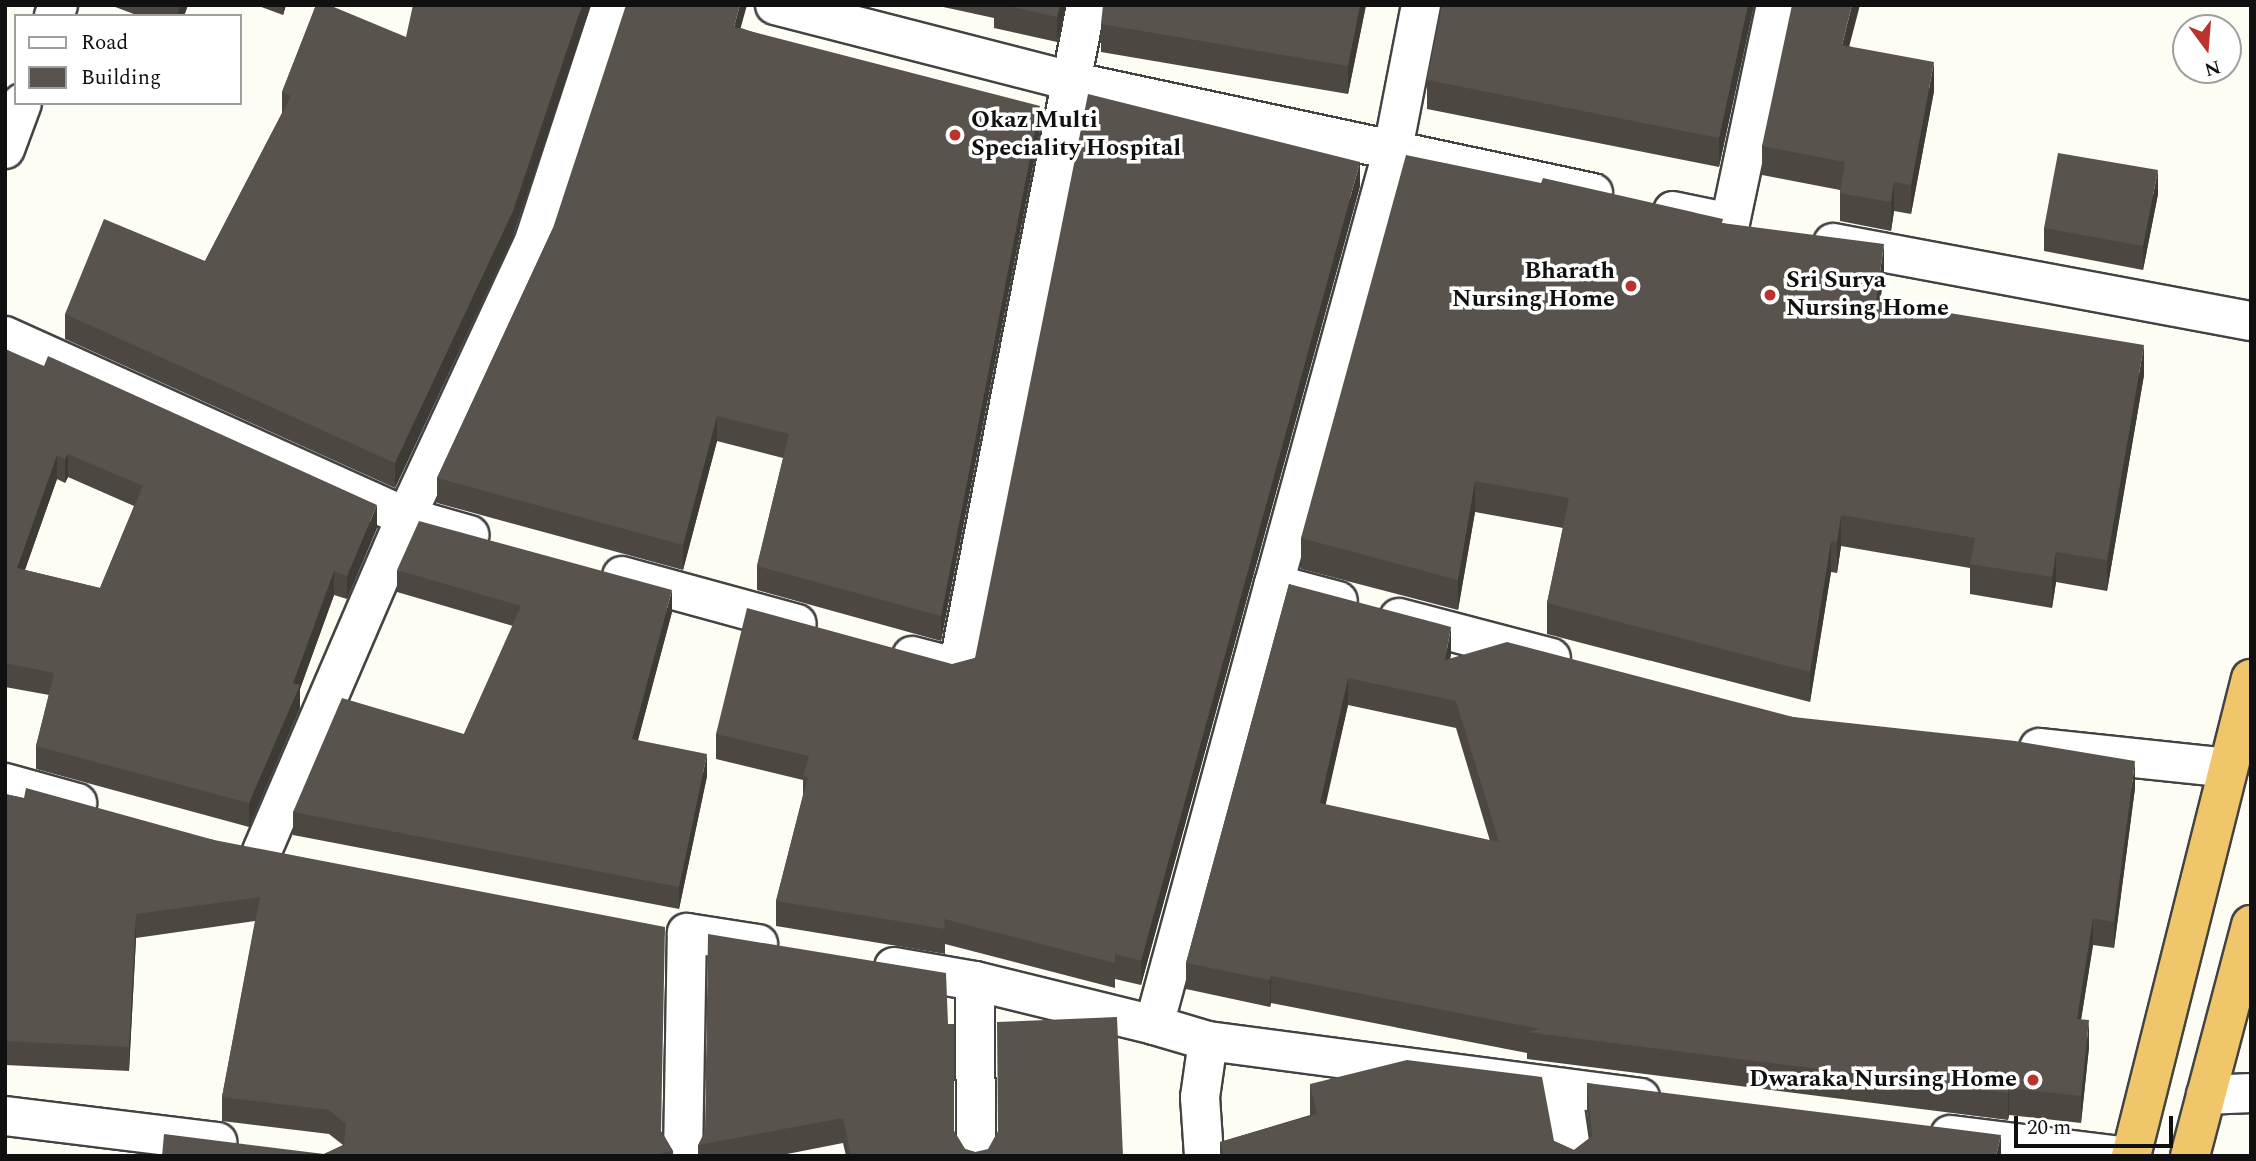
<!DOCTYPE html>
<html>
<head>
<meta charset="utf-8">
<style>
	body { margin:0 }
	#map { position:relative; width:2256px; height:1161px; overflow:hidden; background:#fefdf4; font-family:Spectral,serif }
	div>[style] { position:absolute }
	.roads { filter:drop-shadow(2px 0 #434343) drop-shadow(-2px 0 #434343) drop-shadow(0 2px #434343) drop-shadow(0 -2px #434343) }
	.minor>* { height:38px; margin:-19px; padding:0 19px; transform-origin:19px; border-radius:19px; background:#fff }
	.trunk>* { height:38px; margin:-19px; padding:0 19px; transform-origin:19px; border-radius:19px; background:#f0c66a }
	.wall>* { inset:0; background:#4d4742 }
	.shaded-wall>* { inset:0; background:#3e3a36 }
	.building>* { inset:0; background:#59534d }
	.dots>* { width:19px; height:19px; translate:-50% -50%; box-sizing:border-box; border:4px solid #fff; border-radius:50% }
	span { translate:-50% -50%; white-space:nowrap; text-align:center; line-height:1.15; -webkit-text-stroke:7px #fff; paint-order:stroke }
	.poi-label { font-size:24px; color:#101010; font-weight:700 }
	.left { translate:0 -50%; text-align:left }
	.right { translate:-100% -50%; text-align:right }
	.frame { position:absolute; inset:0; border:7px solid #101010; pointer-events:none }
	.legend { position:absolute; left:14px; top:14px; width:228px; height:91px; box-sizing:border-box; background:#fff; border:2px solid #9f9f9f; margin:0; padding:9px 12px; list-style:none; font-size:21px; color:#101010 }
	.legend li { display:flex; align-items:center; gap:14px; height:35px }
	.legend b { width:35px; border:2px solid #9f9f9f }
	.north { position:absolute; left:2172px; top:14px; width:70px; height:70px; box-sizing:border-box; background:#fff; border:2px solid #9f9f9f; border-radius:50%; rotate:164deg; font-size:19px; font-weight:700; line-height:28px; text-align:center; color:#101010 }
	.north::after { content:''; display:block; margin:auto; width:24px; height:32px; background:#bb322e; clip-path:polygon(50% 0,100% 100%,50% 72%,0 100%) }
	.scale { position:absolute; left:2014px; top:1116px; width:159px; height:32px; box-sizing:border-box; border:4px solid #101010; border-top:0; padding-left:9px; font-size:21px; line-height:24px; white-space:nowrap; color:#101010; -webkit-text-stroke:5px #fff; paint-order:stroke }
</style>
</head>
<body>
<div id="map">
	<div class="roads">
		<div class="minor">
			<div style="left:775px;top:5px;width:305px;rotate:14.4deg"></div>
			<div style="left:1070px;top:81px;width:535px;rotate:12.09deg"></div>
			<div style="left:54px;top:16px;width:12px;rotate:-70deg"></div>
			<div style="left:5px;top:149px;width:49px;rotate:-69.7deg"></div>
			<div style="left:1673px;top:211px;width:58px;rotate:11.9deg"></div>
			<div style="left:1730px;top:223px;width:223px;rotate:-78.1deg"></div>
			<div style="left:1833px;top:243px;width:425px;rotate:10.6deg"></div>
			<div style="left:5px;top:336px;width:440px;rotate:24.3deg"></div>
			<div style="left:406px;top:517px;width:66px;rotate:15.9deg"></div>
			<div style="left:622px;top:576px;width:181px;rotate:15.3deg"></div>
			<div style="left:1274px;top:584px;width:451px;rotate:-74.7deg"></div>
			<div style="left:1393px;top:149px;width:147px;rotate:-79deg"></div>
			<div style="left:1399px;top:618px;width:157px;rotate:14.7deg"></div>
			<div style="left:912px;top:656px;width:48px;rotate:14.6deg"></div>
			<div style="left:958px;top:668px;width:675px;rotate:-79.07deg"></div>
			<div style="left:2039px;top:748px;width:190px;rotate:6deg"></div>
			<div style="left:5px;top:783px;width:75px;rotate:15.5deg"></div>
			<div style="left:262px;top:851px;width:364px;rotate:-66.7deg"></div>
			<div style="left:406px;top:517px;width:301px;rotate:-65.1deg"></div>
			<div style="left:533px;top:244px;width:251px;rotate:-71.9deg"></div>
			<div style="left:894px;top:967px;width:82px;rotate:9.8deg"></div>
			<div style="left:975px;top:981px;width:184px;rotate:13.8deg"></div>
			<div style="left:1154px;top:1025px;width:457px;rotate:-74.8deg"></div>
			<div style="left:1274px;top:584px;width:66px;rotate:14.9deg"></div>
			<div style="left:975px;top:981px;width:175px;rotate:89.7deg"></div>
			<div style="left:1154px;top:1025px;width:56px;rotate:16.5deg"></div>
			<div style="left:1208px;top:1041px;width:57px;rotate:98.1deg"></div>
			<div style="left:1200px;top:1097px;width:59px;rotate:86.1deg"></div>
			<div style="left:1208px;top:1041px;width:436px;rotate:7.5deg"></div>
			<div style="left:1562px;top:1088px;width:69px;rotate:81.6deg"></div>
			<div style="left:2206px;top:1095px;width:45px;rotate:-2.5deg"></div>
			<div style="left:5px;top:1116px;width:214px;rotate:7deg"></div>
			<div style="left:1950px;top:1135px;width:172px;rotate:7deg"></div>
			<div style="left:683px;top:1156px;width:223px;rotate:-89deg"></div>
			<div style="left:687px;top:933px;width:72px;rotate:8.8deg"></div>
		</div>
		<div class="trunk">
			<div style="left:2131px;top:1156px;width:492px;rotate:-75.9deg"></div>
			<div style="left:2190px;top:1156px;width:239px;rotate:-75.2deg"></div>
		</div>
	</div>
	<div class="wall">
		<div style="clip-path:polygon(110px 5px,188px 5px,184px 16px,139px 16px)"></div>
		<div style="clip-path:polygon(256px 5px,286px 5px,283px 15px)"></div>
		<div style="clip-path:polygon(316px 5px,513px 236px,395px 488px,65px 339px,65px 314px,205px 261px,282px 113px,282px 92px)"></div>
		<div style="clip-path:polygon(934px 5px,1066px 5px,1057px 42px,994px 28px,994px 18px)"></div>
		<div style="clip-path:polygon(1366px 5px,1348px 94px,1101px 52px,1101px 24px)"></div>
		<div style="clip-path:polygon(1442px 5px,1754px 5px,1719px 167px,1427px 109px,1427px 80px)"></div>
		<div style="clip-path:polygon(741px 28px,1040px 130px,941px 641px,757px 590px,757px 566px,783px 458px,717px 441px,683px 570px,437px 503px,437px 478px,553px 228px)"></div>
		<div style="clip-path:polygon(1849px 46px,1934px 91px,1911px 214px,1894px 211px,1891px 231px,1840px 221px,1840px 190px,1762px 175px,1762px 146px)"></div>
		<div style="clip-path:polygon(1360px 186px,1141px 985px,1115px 979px,1115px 988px,945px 944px,945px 954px,776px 926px,776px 901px,803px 795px,803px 780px,716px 759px,716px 734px,975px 658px)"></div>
		<div style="clip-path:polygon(2158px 194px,2143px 270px,2044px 251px,2044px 228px)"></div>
		<div style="clip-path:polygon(1723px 223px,1884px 274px,1880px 301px,2144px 375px,2107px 591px,2056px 582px,2052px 608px,1970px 594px,1970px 568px,1841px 546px,1837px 573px,1831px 572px,1810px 702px,1547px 634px,1547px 603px,1563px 528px,1475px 512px,1458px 610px,1301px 569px,1301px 538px)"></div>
		<div style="clip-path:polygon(evenodd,5px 349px,377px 528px,347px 599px,334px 595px,300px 689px,300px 708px,249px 827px,36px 769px,36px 746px,49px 695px,5px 687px,5px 349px,68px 477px,134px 506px,100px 588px,25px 570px,57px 479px,65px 483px,68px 477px)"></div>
		<div style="clip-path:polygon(397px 570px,672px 612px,638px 740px,707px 776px,679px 909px,293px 835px,293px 812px,464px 734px,513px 626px,397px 592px)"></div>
		<div style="clip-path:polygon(evenodd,1289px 584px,1451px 654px,1450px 659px,1793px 717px,2135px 788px,2114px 948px,2093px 945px,2081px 1019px,2089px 1047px,2081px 1123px,2009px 1115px,2008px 1120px,1527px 1059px,1527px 1053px,1271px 1003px,1270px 1007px,1186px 989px,1186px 963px,1289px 584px,1348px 705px,1456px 728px,1490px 841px,1325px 805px,1348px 705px)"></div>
		<div style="clip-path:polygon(5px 794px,214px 840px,662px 1132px,673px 1151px,673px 1156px,162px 1156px,324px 1154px,343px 1145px,329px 1134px,222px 1121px,222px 1097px,255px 921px,136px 938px,129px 1071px,5px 1065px)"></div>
		<div style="clip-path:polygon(948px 1024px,954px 1131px,965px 1149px,975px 1152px,1123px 1156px,846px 1156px,843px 1143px,777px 1156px,698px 1156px,698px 1145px)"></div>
		<div style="clip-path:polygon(1587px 1083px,2001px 1156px,1220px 1156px,1220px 1142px,1310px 1115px,1310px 1084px,1554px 1141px,1574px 1150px,1590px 1138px,1587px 1111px)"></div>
	</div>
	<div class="shaded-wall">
		<div style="clip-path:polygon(179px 5px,188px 5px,184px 16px,178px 16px)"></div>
		<div style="clip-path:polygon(283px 5px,286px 5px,283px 15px)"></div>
		<div style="clip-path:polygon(582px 5px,591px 5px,513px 236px,395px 488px,395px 463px)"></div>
		<div style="clip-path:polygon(740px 5px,747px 5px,734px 52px,734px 27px)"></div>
		<div style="clip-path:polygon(1060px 5px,1066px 5px,1057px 42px,1057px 17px)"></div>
		<div style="clip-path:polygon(1360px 5px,1366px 5px,1348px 94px,1348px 66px)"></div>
		<div style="clip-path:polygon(1748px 5px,1754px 5px,1719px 167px,1719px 138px)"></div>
		<div style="clip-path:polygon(1852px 5px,1860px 5px,1842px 74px,1842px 45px)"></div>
		<div style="clip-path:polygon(1934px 62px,1934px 91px,1911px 214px,1911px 185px)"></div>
		<div style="clip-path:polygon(1040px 106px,1040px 130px,941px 641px,941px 616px)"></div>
		<div style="clip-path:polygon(1360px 162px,1360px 186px,1141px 985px,1141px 961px)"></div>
		<div style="clip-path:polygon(2158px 170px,2158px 194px,2143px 270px,2143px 246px)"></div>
		<div style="clip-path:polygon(1894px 182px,1894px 211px,1891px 231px,1891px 202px)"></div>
		<div style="clip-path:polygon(1884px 244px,1884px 274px,1876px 331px,1876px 301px)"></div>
		<div style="clip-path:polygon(2144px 345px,2144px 375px,2107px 591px,2107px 560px)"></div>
		<div style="clip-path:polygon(717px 416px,717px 441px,683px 570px,683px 545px)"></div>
		<div style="clip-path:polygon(68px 454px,68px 477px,65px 483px,65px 459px)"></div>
		<div style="clip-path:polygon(57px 455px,57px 479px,17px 592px,17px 568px)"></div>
		<div style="clip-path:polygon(1475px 481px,1475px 512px,1458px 610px,1458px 580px)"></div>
		<div style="clip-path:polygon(377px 505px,377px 528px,347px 599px,347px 576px)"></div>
		<div style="clip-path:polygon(1841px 515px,1841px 546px,1837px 573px,1837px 542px)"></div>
		<div style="clip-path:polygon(1831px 541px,1831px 572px,1810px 702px,1810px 672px)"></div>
		<div style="clip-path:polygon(2056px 552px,2056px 582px,2052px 608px,2052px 577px)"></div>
		<div style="clip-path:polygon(334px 571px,334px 595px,300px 689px,300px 708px,249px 827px,249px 803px)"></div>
		<div style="clip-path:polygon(672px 590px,672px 612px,632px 762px,632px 739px)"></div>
		<div style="clip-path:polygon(1451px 627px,1451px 654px,1445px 687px,1445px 660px)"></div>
		<div style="clip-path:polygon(1348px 678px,1348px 705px,1320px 830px,1320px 803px)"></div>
		<div style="clip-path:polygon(707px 754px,707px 776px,679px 909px,679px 887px)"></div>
		<div style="clip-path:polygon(2135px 761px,2135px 788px,2114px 948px,2114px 922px)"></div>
		<div style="clip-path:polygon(136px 914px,136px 938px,129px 1071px,129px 1047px)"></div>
		<div style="clip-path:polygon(2093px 918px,2093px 945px,2077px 1045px,2077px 1019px)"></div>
		<div style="clip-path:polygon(1271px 976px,1271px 1003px,1270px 1007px,1270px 980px)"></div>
		<div style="clip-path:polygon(2089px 1020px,2089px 1047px,2081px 1123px,2081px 1096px)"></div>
		<div style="clip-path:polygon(2009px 1088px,2009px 1115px,2008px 1120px,2008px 1093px)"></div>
		<div style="clip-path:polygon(2001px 1135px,2001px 1156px,1996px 1156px)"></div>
	</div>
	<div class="building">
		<div style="clip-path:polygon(316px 5px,329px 5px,406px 37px,413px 5px,582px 5px,513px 211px,395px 463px,65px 314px,104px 219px,205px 261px,291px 96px,282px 92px)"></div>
		<div style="clip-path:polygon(626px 5px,740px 5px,734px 27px,1040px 106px,941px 616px,757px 566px,789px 434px,717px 416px,683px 545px,437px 478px,553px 228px)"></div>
		<div style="clip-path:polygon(1003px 5px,1060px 5px,1057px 17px)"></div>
		<div style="clip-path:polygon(1103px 5px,1360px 5px,1348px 66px,1101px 24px)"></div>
		<div style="clip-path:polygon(1442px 5px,1748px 5px,1719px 138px,1427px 80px)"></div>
		<div style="clip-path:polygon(1792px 5px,1852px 5px,1842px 45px,1934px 62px,1911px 185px,1894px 182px,1891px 202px,1840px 193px,1845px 162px,1762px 146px)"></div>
		<div style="clip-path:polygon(1088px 94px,1360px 162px,1141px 961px,1115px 954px,1115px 963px,944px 919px,945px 929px,776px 901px,808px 777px,803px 776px,809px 756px,716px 734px,747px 608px,952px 664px,975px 658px)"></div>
		<div style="clip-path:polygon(2058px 153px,2158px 170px,2143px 246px,2044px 228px)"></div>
		<div style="clip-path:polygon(1406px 155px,1541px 183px,1543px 178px,1723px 219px,1722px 223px,1884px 244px,1876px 301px,2144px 345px,2107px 560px,2056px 552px,2052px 577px,1970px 564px,1975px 538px,1841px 515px,1837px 542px,1831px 541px,1810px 672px,1547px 603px,1569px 498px,1475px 481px,1458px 580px,1301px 538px)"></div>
		<div style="clip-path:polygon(evenodd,5px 349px,44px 366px,48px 356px,377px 505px,347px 576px,334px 571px,293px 683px,300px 685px,249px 803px,36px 746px,54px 673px,5px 663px,5px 349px,68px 454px,143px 486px,100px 588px,17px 568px,57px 455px,65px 459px,68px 454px)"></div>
		<div style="clip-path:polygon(419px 521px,672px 590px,632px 739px,707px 754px,679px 887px,293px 812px,342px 698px,464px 734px,521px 606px,397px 570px)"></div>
		<div style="clip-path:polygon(evenodd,1289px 584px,1451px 627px,1445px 660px,1507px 642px,1793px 717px,2015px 741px,2135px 761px,2114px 922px,2093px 918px,2077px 1019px,2089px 1020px,2081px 1096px,2009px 1088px,2008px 1093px,1527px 1032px,1540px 1029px,1271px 976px,1270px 980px,1186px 963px,1289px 584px,1348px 678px,1456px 701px,1499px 842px,1320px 803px,1348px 678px)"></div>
		<div style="clip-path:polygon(26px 788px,214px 840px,665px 927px,661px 1132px,673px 1151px,662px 1153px,662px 1156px,162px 1156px,164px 1134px,324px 1154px,344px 1145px,346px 1124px,329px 1110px,222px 1097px,260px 897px,136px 914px,129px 1047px,5px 1041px,5px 794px,24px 798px)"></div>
		<div style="clip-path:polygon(708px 934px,946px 973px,948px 1024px,954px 1024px,954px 1131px,965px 1149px,975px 1152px,988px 1149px,998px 1131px,997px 1022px,1117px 1017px,1123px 1156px,851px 1156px,843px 1118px,698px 1145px,705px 1131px)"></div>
		<div style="clip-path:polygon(1407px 1060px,1542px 1077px,1554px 1141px,1574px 1150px,1592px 1136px,1587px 1083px,2001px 1135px,1996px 1156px,1224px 1156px,1220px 1142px,1317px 1114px,1310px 1084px)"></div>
	</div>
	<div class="dots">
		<div style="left:955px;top:135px;background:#bb322e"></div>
		<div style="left:1631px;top:286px;background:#bb322e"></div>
		<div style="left:1770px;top:295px;background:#bb322e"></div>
		<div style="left:2033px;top:1080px;background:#bb322e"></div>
	</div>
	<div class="poi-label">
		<span class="left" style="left:971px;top:135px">Okaz Multi<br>Speciality Hospital</span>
		<span class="right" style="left:1615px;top:286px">Bharath<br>Nursing Home</span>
		<span class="left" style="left:1786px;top:295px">Sri Surya<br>Nursing Home</span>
		<span class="right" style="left:2017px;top:1080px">Dwaraka Nursing Home</span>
	</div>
	<div class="frame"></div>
	<ul class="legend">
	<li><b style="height:9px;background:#fff"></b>Road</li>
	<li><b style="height:19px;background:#59534d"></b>Building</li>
	</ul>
	<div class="north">N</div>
	<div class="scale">20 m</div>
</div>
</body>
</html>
